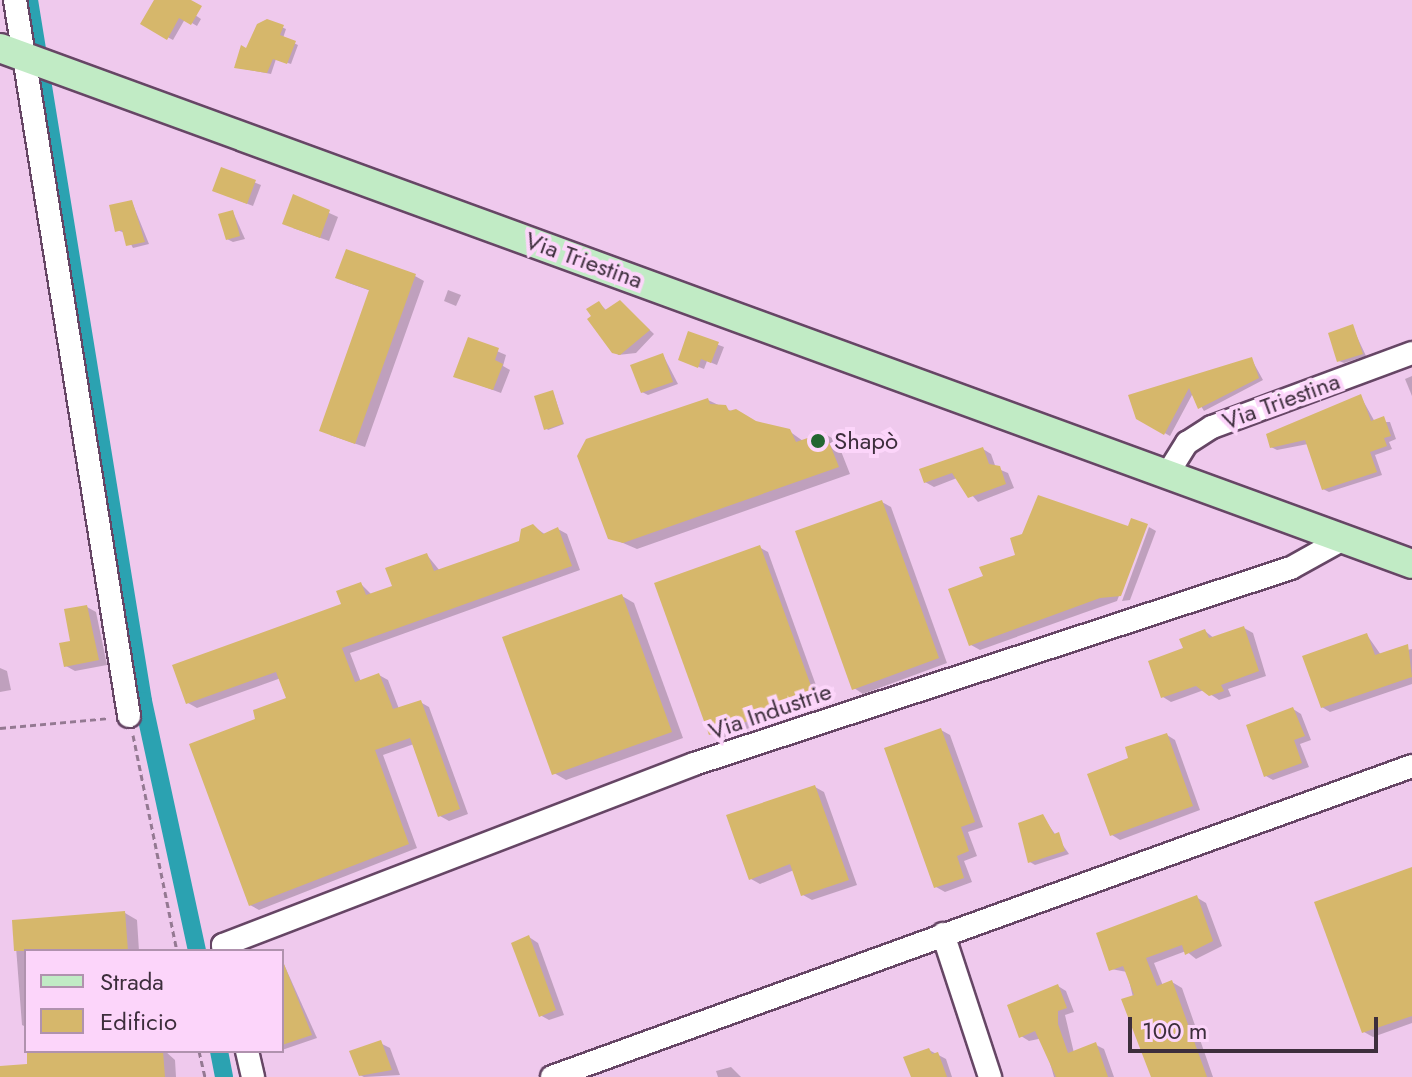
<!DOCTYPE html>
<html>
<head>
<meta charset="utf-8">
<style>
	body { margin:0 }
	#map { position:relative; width:1412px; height:1077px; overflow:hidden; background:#efc9ed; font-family:Jost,sans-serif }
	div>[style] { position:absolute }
	.shadow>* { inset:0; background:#0003 }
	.canal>* { height:18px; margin:-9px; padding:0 9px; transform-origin:9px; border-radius:9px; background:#2ba2b1 }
	.building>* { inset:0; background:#d6b76b }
	.path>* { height:3px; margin-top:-1.5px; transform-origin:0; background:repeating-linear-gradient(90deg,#947992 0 6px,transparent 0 10px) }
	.roads { filter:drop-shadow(2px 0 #664665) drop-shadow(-2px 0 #664665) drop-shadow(0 2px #664665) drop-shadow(0 -2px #664665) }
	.minor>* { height:22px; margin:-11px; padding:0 11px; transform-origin:11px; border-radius:11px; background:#fff }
	.major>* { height:28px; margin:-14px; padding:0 14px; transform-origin:14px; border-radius:14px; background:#c1ebc5 }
	.dots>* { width:22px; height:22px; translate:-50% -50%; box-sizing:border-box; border:4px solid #fcd5fa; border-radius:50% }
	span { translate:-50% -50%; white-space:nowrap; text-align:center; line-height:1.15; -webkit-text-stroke:8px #fcd5fa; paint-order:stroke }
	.street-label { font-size:24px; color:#3d2e3c }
	.poi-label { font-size:24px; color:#3d2e3c }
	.left { translate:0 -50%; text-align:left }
	.legend { position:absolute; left:24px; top:949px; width:260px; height:104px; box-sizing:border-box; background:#fcd5fa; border:2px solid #b092ae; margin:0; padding:10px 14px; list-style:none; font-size:24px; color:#3d2e3c }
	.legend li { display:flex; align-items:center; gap:16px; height:40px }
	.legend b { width:40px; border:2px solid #b092ae }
	.scale { position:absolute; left:1128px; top:1017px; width:250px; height:36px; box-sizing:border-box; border:4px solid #3d2e3c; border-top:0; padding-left:10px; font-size:24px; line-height:28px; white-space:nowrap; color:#3d2e3c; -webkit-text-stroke:6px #fcd5fa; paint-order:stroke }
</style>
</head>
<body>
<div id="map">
	<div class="shadow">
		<div style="clip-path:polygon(157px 0,173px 0,201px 19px,197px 26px,185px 19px,173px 40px,143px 24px)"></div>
		<div style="clip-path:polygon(267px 21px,286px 29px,283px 38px,298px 45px,291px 64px,276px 59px,271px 74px,239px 68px)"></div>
		<div style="clip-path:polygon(222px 169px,261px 185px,253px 206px,220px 193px)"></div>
		<div style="clip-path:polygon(294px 197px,338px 217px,329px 241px,293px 228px)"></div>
		<div style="clip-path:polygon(132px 202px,149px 244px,133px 248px,125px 233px,117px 230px)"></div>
		<div style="clip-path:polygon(233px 212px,245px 239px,233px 242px,227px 239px)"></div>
		<div style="clip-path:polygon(415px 276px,424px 281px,365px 447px,330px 435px,371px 291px,346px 282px)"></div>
		<div style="clip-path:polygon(448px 290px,461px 295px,456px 306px,444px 301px)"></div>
		<div style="clip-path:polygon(599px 303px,607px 311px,635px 316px,654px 334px,636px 353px,618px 355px)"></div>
		<div style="clip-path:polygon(1352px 326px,1366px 356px,1344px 363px,1339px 361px)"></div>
		<div style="clip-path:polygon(689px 334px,724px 347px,717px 365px,707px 361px,704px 369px,686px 362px)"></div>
		<div style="clip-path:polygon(469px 339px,506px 355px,503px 366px,510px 370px,501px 393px,455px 376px)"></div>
		<div style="clip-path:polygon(663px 355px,678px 384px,648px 395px,642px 392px)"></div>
		<div style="clip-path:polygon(1252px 360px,1263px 380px,1204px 411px,1193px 393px,1170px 436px,1138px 418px,1130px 396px)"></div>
		<div style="clip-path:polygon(1412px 376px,1412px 396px,1405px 379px)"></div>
		<div style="clip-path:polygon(553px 392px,564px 424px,548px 430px,546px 428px)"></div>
		<div style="clip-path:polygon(1361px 397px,1375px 422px,1390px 422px,1396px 439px,1389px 442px,1392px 449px,1375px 455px,1382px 475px,1329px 492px,1323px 489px,1308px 444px,1277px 450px,1271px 447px)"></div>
		<div style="clip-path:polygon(708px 400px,756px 423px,789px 431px,803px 441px,825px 434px,837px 441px,850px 474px,637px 549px,609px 537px)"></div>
		<div style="clip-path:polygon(983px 449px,991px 454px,996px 468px,1008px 473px,1014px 488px,978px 502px,957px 478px,934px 487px,925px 482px)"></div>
		<div style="clip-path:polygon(882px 502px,891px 507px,947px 663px,863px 694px,854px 688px)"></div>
		<div style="clip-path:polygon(533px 526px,546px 535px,558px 529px,567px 534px,580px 570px,350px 653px,361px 682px,379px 675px,388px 680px,399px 709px,420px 702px,429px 707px,468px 814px,449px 821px,440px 816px,414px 744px,383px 755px,417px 848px,259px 910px,250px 905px,258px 720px,289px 699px,281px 678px,197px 708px,188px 703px,343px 605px,361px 584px,372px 595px,394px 587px,427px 555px,440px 571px,521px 543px)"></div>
		<div style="clip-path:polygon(1146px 526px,1117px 601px,980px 650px,971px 645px,985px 577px,1018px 556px)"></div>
		<div style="clip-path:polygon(1149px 527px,1156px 531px,1130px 600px,1122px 601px)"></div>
		<div style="clip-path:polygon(759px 547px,768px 552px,822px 702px,719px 739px,710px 734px)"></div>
		<div style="clip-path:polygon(622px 596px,634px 603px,683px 738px,566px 780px,554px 773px)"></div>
		<div style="clip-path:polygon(87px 607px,96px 612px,107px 665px,75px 671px,66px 666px)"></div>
		<div style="clip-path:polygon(1244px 628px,1253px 633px,1266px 676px,1228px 689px,1231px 696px,1219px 700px,1204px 690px,1171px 702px,1163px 697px,1185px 649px,1205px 631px,1215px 639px)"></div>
		<div style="clip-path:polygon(1367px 635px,1381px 655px,1412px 649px,1412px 684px,1330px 712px,1322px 707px)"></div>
		<div style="clip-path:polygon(0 668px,7px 671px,11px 690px,0 692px)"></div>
		<div style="clip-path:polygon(1293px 709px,1301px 714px,1311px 740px,1300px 744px,1309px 767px,1273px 780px,1266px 776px)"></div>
		<div style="clip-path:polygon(941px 730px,950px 735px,983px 827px,968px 832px,977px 856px,964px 861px,972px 882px,945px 892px,936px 887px)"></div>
		<div style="clip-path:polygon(1167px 735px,1175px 740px,1200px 810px,1120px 840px,1112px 835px,1131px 760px)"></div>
		<div style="clip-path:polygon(815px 787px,824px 792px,857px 885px,812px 900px,803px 895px,794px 870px,760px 884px,751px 879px)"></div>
		<div style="clip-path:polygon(1043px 817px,1069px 854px,1035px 865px,1030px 862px)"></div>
		<div style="clip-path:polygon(1412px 869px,1412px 1023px,1373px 1037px,1364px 1032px)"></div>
		<div style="clip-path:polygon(1196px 897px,1206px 903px,1222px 946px,1196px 959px,1186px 951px,1154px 963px,1163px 986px,1172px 982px,1182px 988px,1213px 1077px,1152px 1077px,1127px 972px,1111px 969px)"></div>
		<div style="clip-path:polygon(125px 913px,137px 920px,139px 951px,26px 951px,26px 1027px,22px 1025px,14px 921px)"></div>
		<div style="clip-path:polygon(529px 937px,538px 943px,564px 1015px,549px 1020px,540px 1015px)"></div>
		<div style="clip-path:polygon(282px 960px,317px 1038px,282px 1050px)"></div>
		<div style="clip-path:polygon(1058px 986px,1066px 991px,1074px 1012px,1065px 1015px,1074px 1053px,1096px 1045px,1104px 1049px,1114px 1077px,1054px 1077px,1043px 1038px,1029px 1041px,1021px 1036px)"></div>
		<div style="clip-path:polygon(380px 1043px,390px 1048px,400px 1075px,364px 1077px,360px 1075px)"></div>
		<div style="clip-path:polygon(929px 1050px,946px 1059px,952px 1077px,913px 1077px)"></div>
		<div style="clip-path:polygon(74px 1051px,165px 1051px,175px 1060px,176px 1077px,15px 1077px,29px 1066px,29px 1055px)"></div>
		<div style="clip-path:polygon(731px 1067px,741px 1077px,718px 1077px,716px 1071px)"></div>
	</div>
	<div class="canal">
		<div style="left:29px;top:0;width:710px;rotate:80.76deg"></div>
		<div style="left:143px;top:701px;width:256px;rotate:77.8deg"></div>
		<div style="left:219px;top:1051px;width:26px;rotate:79deg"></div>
	</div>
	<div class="building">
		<div style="clip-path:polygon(154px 0,191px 0,202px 6px,191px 25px,179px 18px,167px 40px,140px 24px)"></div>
		<div style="clip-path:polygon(267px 19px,284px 25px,280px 35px,296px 41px,287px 64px,273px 59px,267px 73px,234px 68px,241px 45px,246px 48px,257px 24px)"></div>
		<div style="clip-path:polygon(221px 167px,256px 180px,247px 204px,212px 191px)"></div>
		<div style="clip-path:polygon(293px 194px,330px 210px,320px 238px,282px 224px)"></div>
		<div style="clip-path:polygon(132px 200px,145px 242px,126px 246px,122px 230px,115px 232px,109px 205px)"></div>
		<div style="clip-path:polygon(233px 210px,240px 236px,226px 240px,218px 214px)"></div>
		<div style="clip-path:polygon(346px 249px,416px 274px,355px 444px,319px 431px,369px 290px,335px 278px)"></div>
		<div style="clip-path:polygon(620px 300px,650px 330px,620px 355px,612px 353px,587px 319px,591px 316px,586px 309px,599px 301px,605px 310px)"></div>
		<div style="clip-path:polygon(1353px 324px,1363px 354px,1337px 362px,1328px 333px)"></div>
		<div style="clip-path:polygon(688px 331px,719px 342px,711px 363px,701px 359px,698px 368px,678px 360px)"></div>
		<div style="clip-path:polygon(468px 337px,499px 348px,495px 360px,503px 364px,493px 390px,453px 377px)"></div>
		<div style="clip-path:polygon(663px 353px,673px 382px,641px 393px,630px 365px)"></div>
		<div style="clip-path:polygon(1252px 357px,1259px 378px,1198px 409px,1189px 388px,1164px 435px,1136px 419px,1128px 395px)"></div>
		<div style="clip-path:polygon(553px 390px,563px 424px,544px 430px,534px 396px)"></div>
		<div style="clip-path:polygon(1361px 394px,1371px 421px,1384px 416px,1391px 436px,1384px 438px,1387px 446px,1370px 452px,1377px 472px,1322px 490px,1305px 440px,1270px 448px,1266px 434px)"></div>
		<div style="clip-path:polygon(708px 398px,710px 404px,726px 405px,729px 411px,736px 409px,756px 421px,790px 429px,796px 442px,825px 432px,839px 467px,623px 543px,608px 539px,577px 456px,586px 439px)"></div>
		<div style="clip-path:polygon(983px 447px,989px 464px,1000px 466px,1006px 484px,968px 498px,952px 473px,924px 483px,919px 469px)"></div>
		<div style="clip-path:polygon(1038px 495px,1128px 526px,1131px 518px,1148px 524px,1121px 596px,1100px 598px,969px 646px,948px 589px,983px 576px,979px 567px,1015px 555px,1010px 538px,1022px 534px)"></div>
		<div style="clip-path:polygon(882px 500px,939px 658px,852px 690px,795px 531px)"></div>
		<div style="clip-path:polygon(533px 524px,543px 534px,558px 527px,572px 566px,342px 648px,355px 682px,379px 673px,393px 709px,421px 700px,460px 809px,438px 817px,410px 738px,375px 750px,409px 844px,249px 906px,189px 744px,255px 719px,253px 710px,286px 698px,276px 672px,186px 704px,172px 665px,341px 604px,336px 591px,361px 582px,366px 595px,392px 586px,385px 568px,427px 553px,434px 571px,519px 541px,521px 529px)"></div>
		<div style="clip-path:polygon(760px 545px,815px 697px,709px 735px,654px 583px)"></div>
		<div style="clip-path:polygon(622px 594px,672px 732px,552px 775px,502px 637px)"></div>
		<div style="clip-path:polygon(87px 605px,99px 660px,64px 667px,59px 643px,70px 641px,64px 609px)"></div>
		<div style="clip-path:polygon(1244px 626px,1259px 671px,1221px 685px,1224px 691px,1209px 696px,1196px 686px,1161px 698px,1148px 661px,1183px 648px,1179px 639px,1205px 629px,1209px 638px)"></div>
		<div style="clip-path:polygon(1367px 633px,1375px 655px,1408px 644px,1412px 677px,1321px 708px,1302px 656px)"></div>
		<div style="clip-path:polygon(1293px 707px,1305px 736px,1294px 740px,1302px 763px,1264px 777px,1246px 725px)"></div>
		<div style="clip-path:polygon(941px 728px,975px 822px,961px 827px,969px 851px,957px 856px,964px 878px,934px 888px,884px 748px)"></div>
		<div style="clip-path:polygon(1167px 733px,1193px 806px,1110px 836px,1087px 774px,1128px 758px,1125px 747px)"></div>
		<div style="clip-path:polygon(815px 785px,849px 880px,801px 896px,790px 864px,749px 880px,726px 815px)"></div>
		<div style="clip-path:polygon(1043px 814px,1054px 834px,1059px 832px,1065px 851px,1028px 863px,1018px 823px)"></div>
		<div style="clip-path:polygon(1412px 867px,1412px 1016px,1362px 1033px,1314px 902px)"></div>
		<div style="clip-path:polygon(1197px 895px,1213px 941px,1185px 955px,1182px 945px,1146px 958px,1157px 986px,1172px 980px,1207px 1077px,1151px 1077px,1121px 999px,1134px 995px,1123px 966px,1109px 971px,1096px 933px)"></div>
		<div style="clip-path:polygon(125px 911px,128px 951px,14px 951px,12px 920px)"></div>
		<div style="clip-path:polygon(529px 935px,556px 1010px,539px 1017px,511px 943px)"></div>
		<div style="clip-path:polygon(284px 964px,312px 1035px,282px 1045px,282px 965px)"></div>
		<div style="clip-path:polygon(1058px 984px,1067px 1008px,1058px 1011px,1058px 1024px,1068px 1053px,1096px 1042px,1108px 1077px,1056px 1077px,1035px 1031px,1019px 1038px,1007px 1005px)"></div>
		<div style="clip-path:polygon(381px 1040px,392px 1070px,359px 1076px,349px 1051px)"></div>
		<div style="clip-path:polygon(929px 1048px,932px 1054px,938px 1052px,947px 1077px,911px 1077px,903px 1057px)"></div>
		<div style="clip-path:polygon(163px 1051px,165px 1077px,0 1077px,0 1066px,27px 1064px,27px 1053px)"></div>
	</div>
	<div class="path">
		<div style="left:0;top:728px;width:109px;rotate:-5.2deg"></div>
		<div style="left:133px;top:735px;width:220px;rotate:78.5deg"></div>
		<div style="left:199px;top:1051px;width:27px;rotate:77deg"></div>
	</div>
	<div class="roads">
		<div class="minor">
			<div style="left:15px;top:0;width:725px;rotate:80.95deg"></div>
			<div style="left:1168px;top:473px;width:36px;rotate:-58deg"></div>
			<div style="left:1187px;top:443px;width:30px;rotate:-33deg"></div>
			<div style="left:1212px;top:427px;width:213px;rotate:-20.3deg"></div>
			<div style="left:943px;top:934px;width:151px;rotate:71.8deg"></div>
			<div style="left:224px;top:951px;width:6px;rotate:-99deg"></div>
			<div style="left:223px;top:945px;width:505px;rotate:-21.02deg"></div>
			<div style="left:694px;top:764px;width:628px;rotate:-18.18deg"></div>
			<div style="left:1291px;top:568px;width:62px;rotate:-29.1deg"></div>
			<div style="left:247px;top:1051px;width:27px;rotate:77deg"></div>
			<div style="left:552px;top:1077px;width:915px;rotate:-19.88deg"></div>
		</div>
		<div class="major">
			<div style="left:0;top:48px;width:1503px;rotate:20.07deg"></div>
		</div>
	</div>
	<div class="dots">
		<div style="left:818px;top:441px;background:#236631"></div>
	</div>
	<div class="street-label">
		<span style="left:584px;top:260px;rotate:20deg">Via Triestina</span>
		<span style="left:1281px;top:401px;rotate:-20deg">Via Triestina</span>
		<span style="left:770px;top:711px;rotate:-19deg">Via Industrie</span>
	</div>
	<div class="poi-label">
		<span class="left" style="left:834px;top:441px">Shapò</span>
	</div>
	<ul class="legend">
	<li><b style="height:10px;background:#c1ebc5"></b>Strada</li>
	<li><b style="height:22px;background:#d6b76b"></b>Edificio</li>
	</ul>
	<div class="scale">100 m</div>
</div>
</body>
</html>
